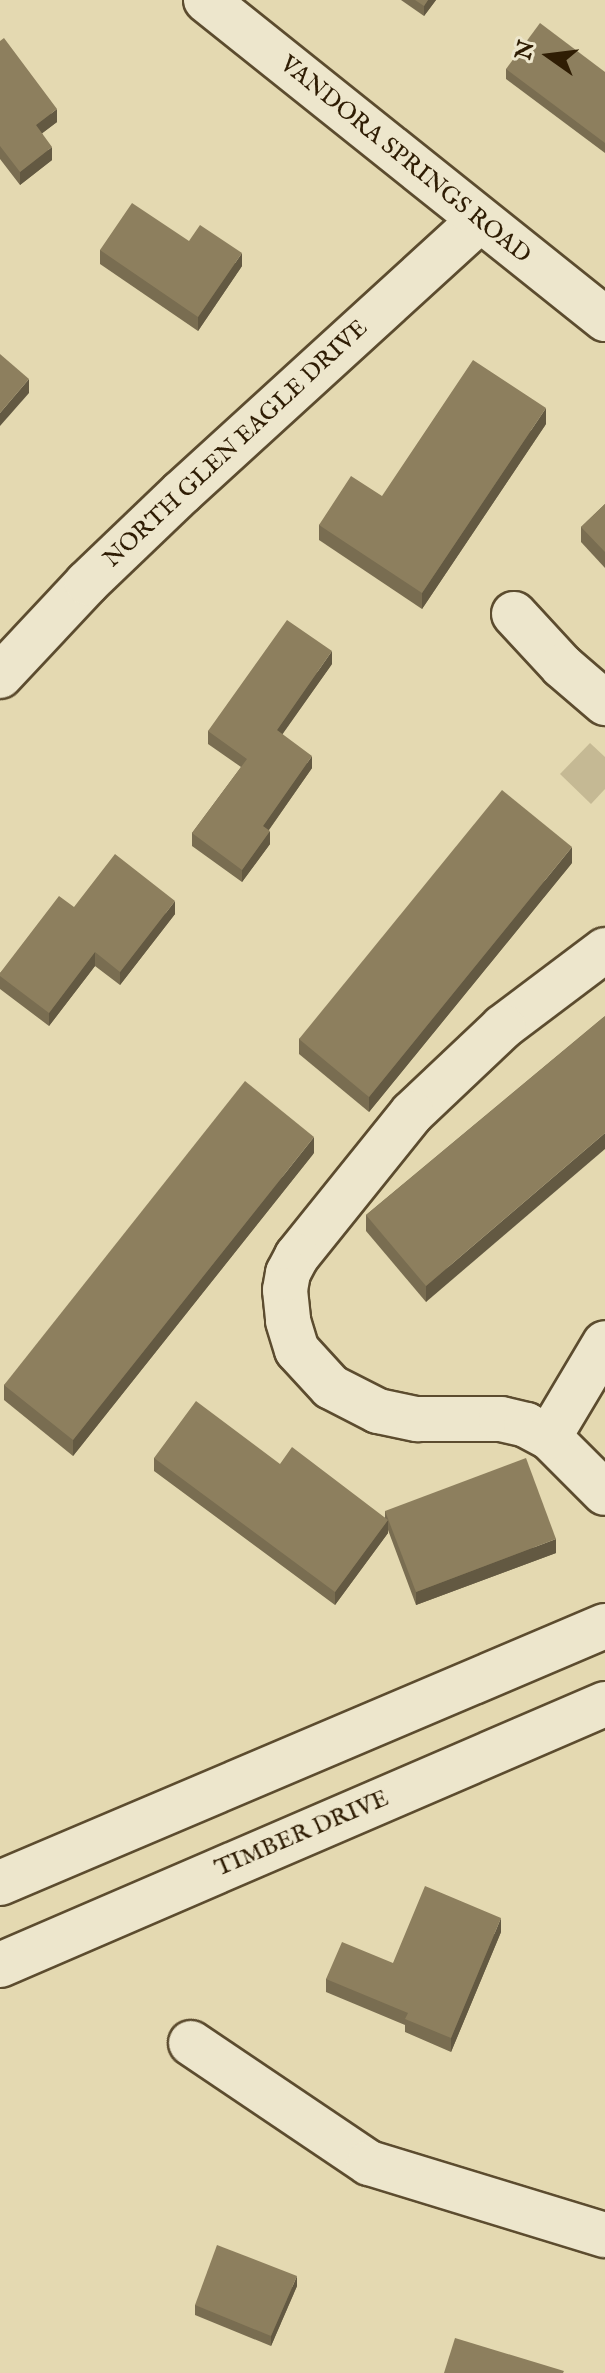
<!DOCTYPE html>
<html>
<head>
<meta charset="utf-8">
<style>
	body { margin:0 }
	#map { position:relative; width:605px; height:2373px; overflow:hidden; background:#e4d9b1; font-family:"IM FELL English",serif }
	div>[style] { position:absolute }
	.green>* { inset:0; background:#c5b994 }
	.roads { filter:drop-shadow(2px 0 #5c4c2f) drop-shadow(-2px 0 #5c4c2f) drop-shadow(0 2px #5c4c2f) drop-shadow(0 -2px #5c4c2f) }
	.minor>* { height:44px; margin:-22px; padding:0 22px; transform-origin:22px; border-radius:22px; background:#ede6cc }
	.tertiary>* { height:44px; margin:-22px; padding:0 22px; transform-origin:22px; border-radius:22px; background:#ede6cc }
	.secondary>* { height:44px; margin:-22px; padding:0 22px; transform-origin:22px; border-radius:22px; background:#ede6cc }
	.wall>* { inset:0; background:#796d51 }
	.shaded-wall>* { inset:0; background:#635942 }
	.building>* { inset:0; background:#8d7f5e }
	span { translate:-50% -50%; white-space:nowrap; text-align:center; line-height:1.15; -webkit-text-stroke:6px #ede6cc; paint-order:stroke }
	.street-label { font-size:24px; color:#2f1d04 }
	.north { position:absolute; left:509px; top:16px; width:80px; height:80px; -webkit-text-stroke:6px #ede6cc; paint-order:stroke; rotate:284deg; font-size:22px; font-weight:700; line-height:32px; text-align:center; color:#2f1d04 }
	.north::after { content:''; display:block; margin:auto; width:28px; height:36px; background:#2f1d04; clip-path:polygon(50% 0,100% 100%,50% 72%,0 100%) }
</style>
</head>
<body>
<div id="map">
	<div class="green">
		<div style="clip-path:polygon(590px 743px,605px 757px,605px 789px,591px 804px,560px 774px)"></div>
	</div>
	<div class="roads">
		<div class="minor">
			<div style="left:514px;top:614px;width:71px;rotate:47.3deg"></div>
			<div style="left:562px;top:666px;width:57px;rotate:40.7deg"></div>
			<div style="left:0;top:676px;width:127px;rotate:-46.9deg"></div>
			<div style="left:87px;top:583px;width:130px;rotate:-43.8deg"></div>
			<div style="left:181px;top:493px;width:403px;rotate:-42.4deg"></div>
			<div style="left:605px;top:950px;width:128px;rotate:143deg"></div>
			<div style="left:503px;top:1027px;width:125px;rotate:136.6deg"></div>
			<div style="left:412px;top:1113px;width:184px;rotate:128.8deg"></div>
			<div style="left:297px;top:1256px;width:19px;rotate:118deg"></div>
			<div style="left:288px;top:1273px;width:17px;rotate:100deg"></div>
			<div style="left:285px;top:1290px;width:31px;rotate:84deg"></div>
			<div style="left:288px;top:1321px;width:30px;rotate:73deg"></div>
			<div style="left:297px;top:1350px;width:50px;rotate:47.4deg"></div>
			<div style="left:331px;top:1387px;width:53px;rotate:27.1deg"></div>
			<div style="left:378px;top:1411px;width:40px;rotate:12deg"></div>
			<div style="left:417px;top:1419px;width:84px"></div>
			<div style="left:501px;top:1419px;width:26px;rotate:13deg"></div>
			<div style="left:526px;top:1425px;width:26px;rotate:28deg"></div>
			<div style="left:549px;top:1437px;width:79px;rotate:45deg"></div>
			<div style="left:549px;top:1437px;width:109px;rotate:-59.2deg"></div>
			<div style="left:191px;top:2043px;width:215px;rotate:34deg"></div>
			<div style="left:369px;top:2163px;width:247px;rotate:17deg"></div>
		</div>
		<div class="tertiary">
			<div style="left:206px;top:0;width:511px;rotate:38.64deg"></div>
		</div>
		<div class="secondary">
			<div style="left:0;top:1883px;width:657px;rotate:-23.02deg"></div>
			<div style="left:0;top:1965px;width:659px;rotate:-23.34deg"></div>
		</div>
	</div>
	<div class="wall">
		<div style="clip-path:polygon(401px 0,436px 0,424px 16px)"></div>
		<div style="clip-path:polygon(0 41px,57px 122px,42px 133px,52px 160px,20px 185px,0 159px)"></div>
		<div style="clip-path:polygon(506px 69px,605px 72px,605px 153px,506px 79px)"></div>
		<div style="clip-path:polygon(189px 241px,242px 266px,198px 331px,100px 264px,100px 250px)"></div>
		<div style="clip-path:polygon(546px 424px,422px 609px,319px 540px,319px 525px)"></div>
		<div style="clip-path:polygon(605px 504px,605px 568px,581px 542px,581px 527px)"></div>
		<div style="clip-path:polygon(332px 664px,282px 734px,312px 768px,269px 830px,270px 844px,242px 882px,192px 846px,192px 833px,241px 767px,208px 744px,208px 731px)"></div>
		<div style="clip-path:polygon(572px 863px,369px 1112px,299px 1054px,299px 1039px)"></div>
		<div style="clip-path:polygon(74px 907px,175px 914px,120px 985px,95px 966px,49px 1026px,0 989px,0 973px)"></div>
		<div style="clip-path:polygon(605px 1016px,426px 1302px,366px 1231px,366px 1215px)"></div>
		<div style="clip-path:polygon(314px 1153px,73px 1456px,4px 1400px,4px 1385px)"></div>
		<div style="clip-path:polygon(154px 1458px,280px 1464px,385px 1518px,385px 1511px,556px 1553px,416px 1605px,388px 1530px,388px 1533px,335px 1605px,154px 1471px)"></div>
		<div style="clip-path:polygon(501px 1932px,451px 2052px,405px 2032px,405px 2025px,326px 1992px,326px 1979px,393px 1963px)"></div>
		<div style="clip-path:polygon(297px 2286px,271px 2346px,195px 2315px,195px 2305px)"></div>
	</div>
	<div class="shaded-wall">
		<div style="clip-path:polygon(428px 0,436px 0,424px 16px,424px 6px)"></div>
		<div style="clip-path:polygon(57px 109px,57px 122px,36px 138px,36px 125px)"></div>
		<div style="clip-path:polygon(52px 147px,52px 160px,20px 185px,20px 172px)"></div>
		<div style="clip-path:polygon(242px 253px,242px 266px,198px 331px,198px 317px)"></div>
		<div style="clip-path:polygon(29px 379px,29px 393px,0 426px,0 413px)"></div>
		<div style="clip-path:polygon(546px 408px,546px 424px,422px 609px,422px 593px)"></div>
		<div style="clip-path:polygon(332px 651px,332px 664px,277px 742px,277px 730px)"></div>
		<div style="clip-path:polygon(312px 756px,312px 768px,263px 838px,263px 826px)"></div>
		<div style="clip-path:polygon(270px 831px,270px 844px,242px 882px,242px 870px)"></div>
		<div style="clip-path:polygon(572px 847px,572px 863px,369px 1112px,369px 1097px)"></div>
		<div style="clip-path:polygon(175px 901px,175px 914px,120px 985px,120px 972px)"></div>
		<div style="clip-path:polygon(95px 952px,95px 966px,49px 1026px,49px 1013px)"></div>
		<div style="clip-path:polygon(605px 1133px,605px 1149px,426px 1302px,426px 1286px)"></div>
		<div style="clip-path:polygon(314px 1137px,314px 1153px,73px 1456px,73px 1440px)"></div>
		<div style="clip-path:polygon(388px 1520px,388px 1533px,335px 1605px,335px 1592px)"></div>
		<div style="clip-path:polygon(556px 1539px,556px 1553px,416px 1605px,416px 1592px)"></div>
		<div style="clip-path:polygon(501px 1918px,501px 1932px,451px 2052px,451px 2038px)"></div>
		<div style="clip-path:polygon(297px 2276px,297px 2286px,271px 2346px,271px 2336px)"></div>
	</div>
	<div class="building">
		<div style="clip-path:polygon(415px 0,428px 0,424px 6px)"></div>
		<div style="clip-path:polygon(540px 23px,605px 72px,605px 143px,506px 69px)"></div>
		<div style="clip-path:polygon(4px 38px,57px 109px,36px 125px,52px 147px,20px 172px,0 146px,0 41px)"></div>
		<div style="clip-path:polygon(132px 203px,189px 241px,200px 225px,242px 253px,198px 317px,100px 250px)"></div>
		<div style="clip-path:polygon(0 354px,29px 379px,0 413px)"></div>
		<div style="clip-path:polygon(473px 360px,546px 408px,422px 593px,319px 525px,351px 476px,382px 496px)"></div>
		<div style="clip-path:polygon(605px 504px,605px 552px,581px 527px)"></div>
		<div style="clip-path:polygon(287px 620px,332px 651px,277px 730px,312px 756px,263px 826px,270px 831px,242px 870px,192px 833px,247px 759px,208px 731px)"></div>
		<div style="clip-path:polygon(502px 790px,572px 847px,369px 1097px,299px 1039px)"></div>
		<div style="clip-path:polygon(115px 854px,175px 901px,120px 972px,95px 952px,49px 1013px,0 976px,0 973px,59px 896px,74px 907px)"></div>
		<div style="clip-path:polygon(605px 1016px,605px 1133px,426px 1286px,366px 1215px)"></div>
		<div style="clip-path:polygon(245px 1081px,314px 1137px,73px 1440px,4px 1385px)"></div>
		<div style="clip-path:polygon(196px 1401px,280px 1464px,292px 1447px,388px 1520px,335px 1592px,154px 1458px)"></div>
		<div style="clip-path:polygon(526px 1458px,556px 1539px,416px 1592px,385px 1511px)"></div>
		<div style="clip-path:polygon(425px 1886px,501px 1918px,451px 2038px,405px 2019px,408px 2013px,326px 1979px,342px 1942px,393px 1963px)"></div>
		<div style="clip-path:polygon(217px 2245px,297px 2276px,271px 2336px,195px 2305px)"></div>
		<div style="clip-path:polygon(455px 2338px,564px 2371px,563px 2373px,444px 2373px)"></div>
	</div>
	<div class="street-label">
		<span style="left:405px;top:160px;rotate:39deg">VANDORA SPRINGS ROAD</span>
		<span style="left:236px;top:444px;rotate:-43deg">NORTH GLEN EAGLE DRIVE</span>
		<span style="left:302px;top:1834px;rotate:-23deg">TIMBER DRIVE</span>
	</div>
	<div class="north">N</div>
</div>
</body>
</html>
